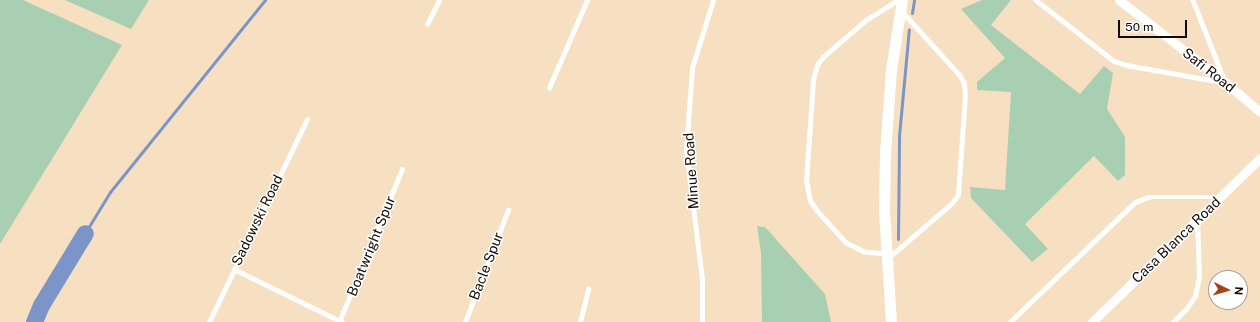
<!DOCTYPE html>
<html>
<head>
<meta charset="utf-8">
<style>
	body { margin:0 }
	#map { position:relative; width:1260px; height:322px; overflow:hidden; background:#f7e0c1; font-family:"Public Sans",sans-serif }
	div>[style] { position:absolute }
	.green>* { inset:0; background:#a8cfb1 }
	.stream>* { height:3px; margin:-1.5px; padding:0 1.5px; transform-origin:1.5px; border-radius:1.5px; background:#7c95c8 }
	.river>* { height:17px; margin:-8.5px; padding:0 8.5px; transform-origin:8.5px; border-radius:8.5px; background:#7c95c8 }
	.service>* { height:4.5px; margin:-2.25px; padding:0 2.25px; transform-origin:2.25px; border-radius:2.25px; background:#fff }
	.minor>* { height:9px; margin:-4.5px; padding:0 4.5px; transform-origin:4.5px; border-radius:4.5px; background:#fff }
	.tertiary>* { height:11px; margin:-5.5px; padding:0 5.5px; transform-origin:5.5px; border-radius:5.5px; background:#fff }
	span { translate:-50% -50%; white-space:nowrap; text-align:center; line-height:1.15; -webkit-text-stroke:3px #fff; paint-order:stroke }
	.street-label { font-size:14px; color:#110a02 }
	.north { position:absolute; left:1208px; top:270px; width:40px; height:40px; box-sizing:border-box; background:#fff; border:1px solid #a09d9a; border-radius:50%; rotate:95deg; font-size:11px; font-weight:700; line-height:16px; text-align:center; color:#110a02 }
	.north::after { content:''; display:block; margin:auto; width:14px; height:18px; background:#a74119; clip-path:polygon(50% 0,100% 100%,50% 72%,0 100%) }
	.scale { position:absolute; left:1118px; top:20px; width:69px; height:18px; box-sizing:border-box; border:2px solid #110a02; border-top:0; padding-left:5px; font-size:12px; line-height:14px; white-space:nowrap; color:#110a02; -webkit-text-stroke:3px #fff; paint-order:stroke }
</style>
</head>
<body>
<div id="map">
	<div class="green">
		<div style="clip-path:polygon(0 0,23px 0,122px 45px,0 244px)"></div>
		<div style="clip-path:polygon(65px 0,149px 0,131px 29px)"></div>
		<div style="clip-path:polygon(982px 0,1011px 0,991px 25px,1080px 94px,1104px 66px,1113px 73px,1107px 109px,1125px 137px,1125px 175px,1118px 181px,1094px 156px,1025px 224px,1048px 249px,1032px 262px,971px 198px,970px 187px,1005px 190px,1011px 92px,977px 90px,977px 82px,1005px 58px,961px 9px)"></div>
		<div style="clip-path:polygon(757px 226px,765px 227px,825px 294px,831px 322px,762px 322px,761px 253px)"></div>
	</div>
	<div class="stream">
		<div style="left:912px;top:13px;width:13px;rotate:-81deg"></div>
		<div style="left:85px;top:233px;width:48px;rotate:-58.6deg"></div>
		<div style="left:110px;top:192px;width:247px;rotate:-51.1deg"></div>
		<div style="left:898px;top:239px;width:103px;rotate:-89.4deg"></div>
		<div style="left:899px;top:136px;width:107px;rotate:-84.7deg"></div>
	</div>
	<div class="river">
		<div style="left:34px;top:322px;width:18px;rotate:-68deg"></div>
		<div style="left:41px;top:305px;width:84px;rotate:-58.6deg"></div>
	</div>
	<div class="service">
		<div style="left:1036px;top:0;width:99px;rotate:38deg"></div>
		<div style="left:1114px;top:61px;width:13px;rotate:18deg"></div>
		<div style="left:1126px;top:65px;width:97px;rotate:10deg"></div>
		<div style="left:1193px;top:0;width:85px;rotate:68.6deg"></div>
		<div style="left:427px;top:24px;width:27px;rotate:-63deg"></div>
		<div style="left:549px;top:88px;width:96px;rotate:-66.6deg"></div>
		<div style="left:886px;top:254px;width:22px;rotate:-175deg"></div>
		<div style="left:864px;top:252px;width:20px;rotate:-153deg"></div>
		<div style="left:846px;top:243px;width:43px;rotate:-132.2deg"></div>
		<div style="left:817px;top:211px;width:12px;rotate:-125deg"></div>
		<div style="left:810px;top:201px;width:20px;rotate:-101deg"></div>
		<div style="left:806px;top:181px;width:101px;rotate:-86deg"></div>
		<div style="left:813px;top:80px;width:16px;rotate:-75deg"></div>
		<div style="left:817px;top:65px;width:10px;rotate:-53deg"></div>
		<div style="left:823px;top:57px;width:57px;rotate:-40.7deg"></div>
		<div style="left:866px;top:20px;width:38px;rotate:-32deg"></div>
		<div style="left:888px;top:258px;width:84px;rotate:-40.7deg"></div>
		<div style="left:952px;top:203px;width:10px;rotate:-53deg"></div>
		<div style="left:958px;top:195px;width:99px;rotate:-86deg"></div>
		<div style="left:965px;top:96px;width:12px;rotate:-95deg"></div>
		<div style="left:964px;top:84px;width:9px;rotate:-117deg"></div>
		<div style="left:960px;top:76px;width:88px;rotate:-132.2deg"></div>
		<div style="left:234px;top:269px;width:120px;rotate:26.1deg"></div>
		<div style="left:209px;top:322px;width:225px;rotate:-64.2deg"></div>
		<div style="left:339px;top:322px;width:165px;rotate:-67.6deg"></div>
		<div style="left:465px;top:322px;width:120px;rotate:-69deg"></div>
		<div style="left:580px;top:322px;width:34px;rotate:-76deg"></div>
		<div style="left:702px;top:322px;width:42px;rotate:-90deg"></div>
		<div style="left:702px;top:280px;width:131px;rotate:-97deg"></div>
		<div style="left:686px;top:150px;width:82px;rotate:-85.8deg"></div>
		<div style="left:692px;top:68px;width:71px;rotate:-72.8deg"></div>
		<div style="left:1010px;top:322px;width:173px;rotate:-43.8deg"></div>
		<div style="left:1135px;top:202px;width:15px;rotate:-20deg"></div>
		<div style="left:1149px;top:197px;width:70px"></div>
		<div style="left:1173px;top:322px;width:18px;rotate:-45deg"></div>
		<div style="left:1186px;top:309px;width:16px;rotate:-55deg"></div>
		<div style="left:1195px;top:296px;width:19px;rotate:-78deg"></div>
		<div style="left:1199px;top:277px;width:56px;rotate:-92deg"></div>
	</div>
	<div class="minor">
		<div style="left:1119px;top:0;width:134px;rotate:37.7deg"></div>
		<div style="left:1225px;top:82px;width:46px;rotate:40.6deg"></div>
		<div style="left:1092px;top:322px;width:235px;rotate:-44.3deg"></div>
	</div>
	<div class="tertiary">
		<div style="left:891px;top:322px;width:111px;rotate:-93.6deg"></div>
		<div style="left:884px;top:211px;width:58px;rotate:-89deg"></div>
		<div style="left:885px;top:153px;width:83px;rotate:-85.9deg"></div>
		<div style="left:891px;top:70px;width:71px;rotate:-81.1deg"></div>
	</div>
	<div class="street-label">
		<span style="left:1209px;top:70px;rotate:38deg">Safi Road</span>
		<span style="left:691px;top:171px;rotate:-94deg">Minue Road</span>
		<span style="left:257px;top:220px;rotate:-64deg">Sadowski Road</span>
		<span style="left:1176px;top:240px;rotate:-44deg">Casa Blanca Road</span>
		<span style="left:371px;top:246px;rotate:-68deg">Boatwright Spur</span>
		<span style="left:486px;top:266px;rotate:-69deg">Bacle Spur</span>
	</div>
	<div class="north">N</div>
	<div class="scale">50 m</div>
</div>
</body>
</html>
